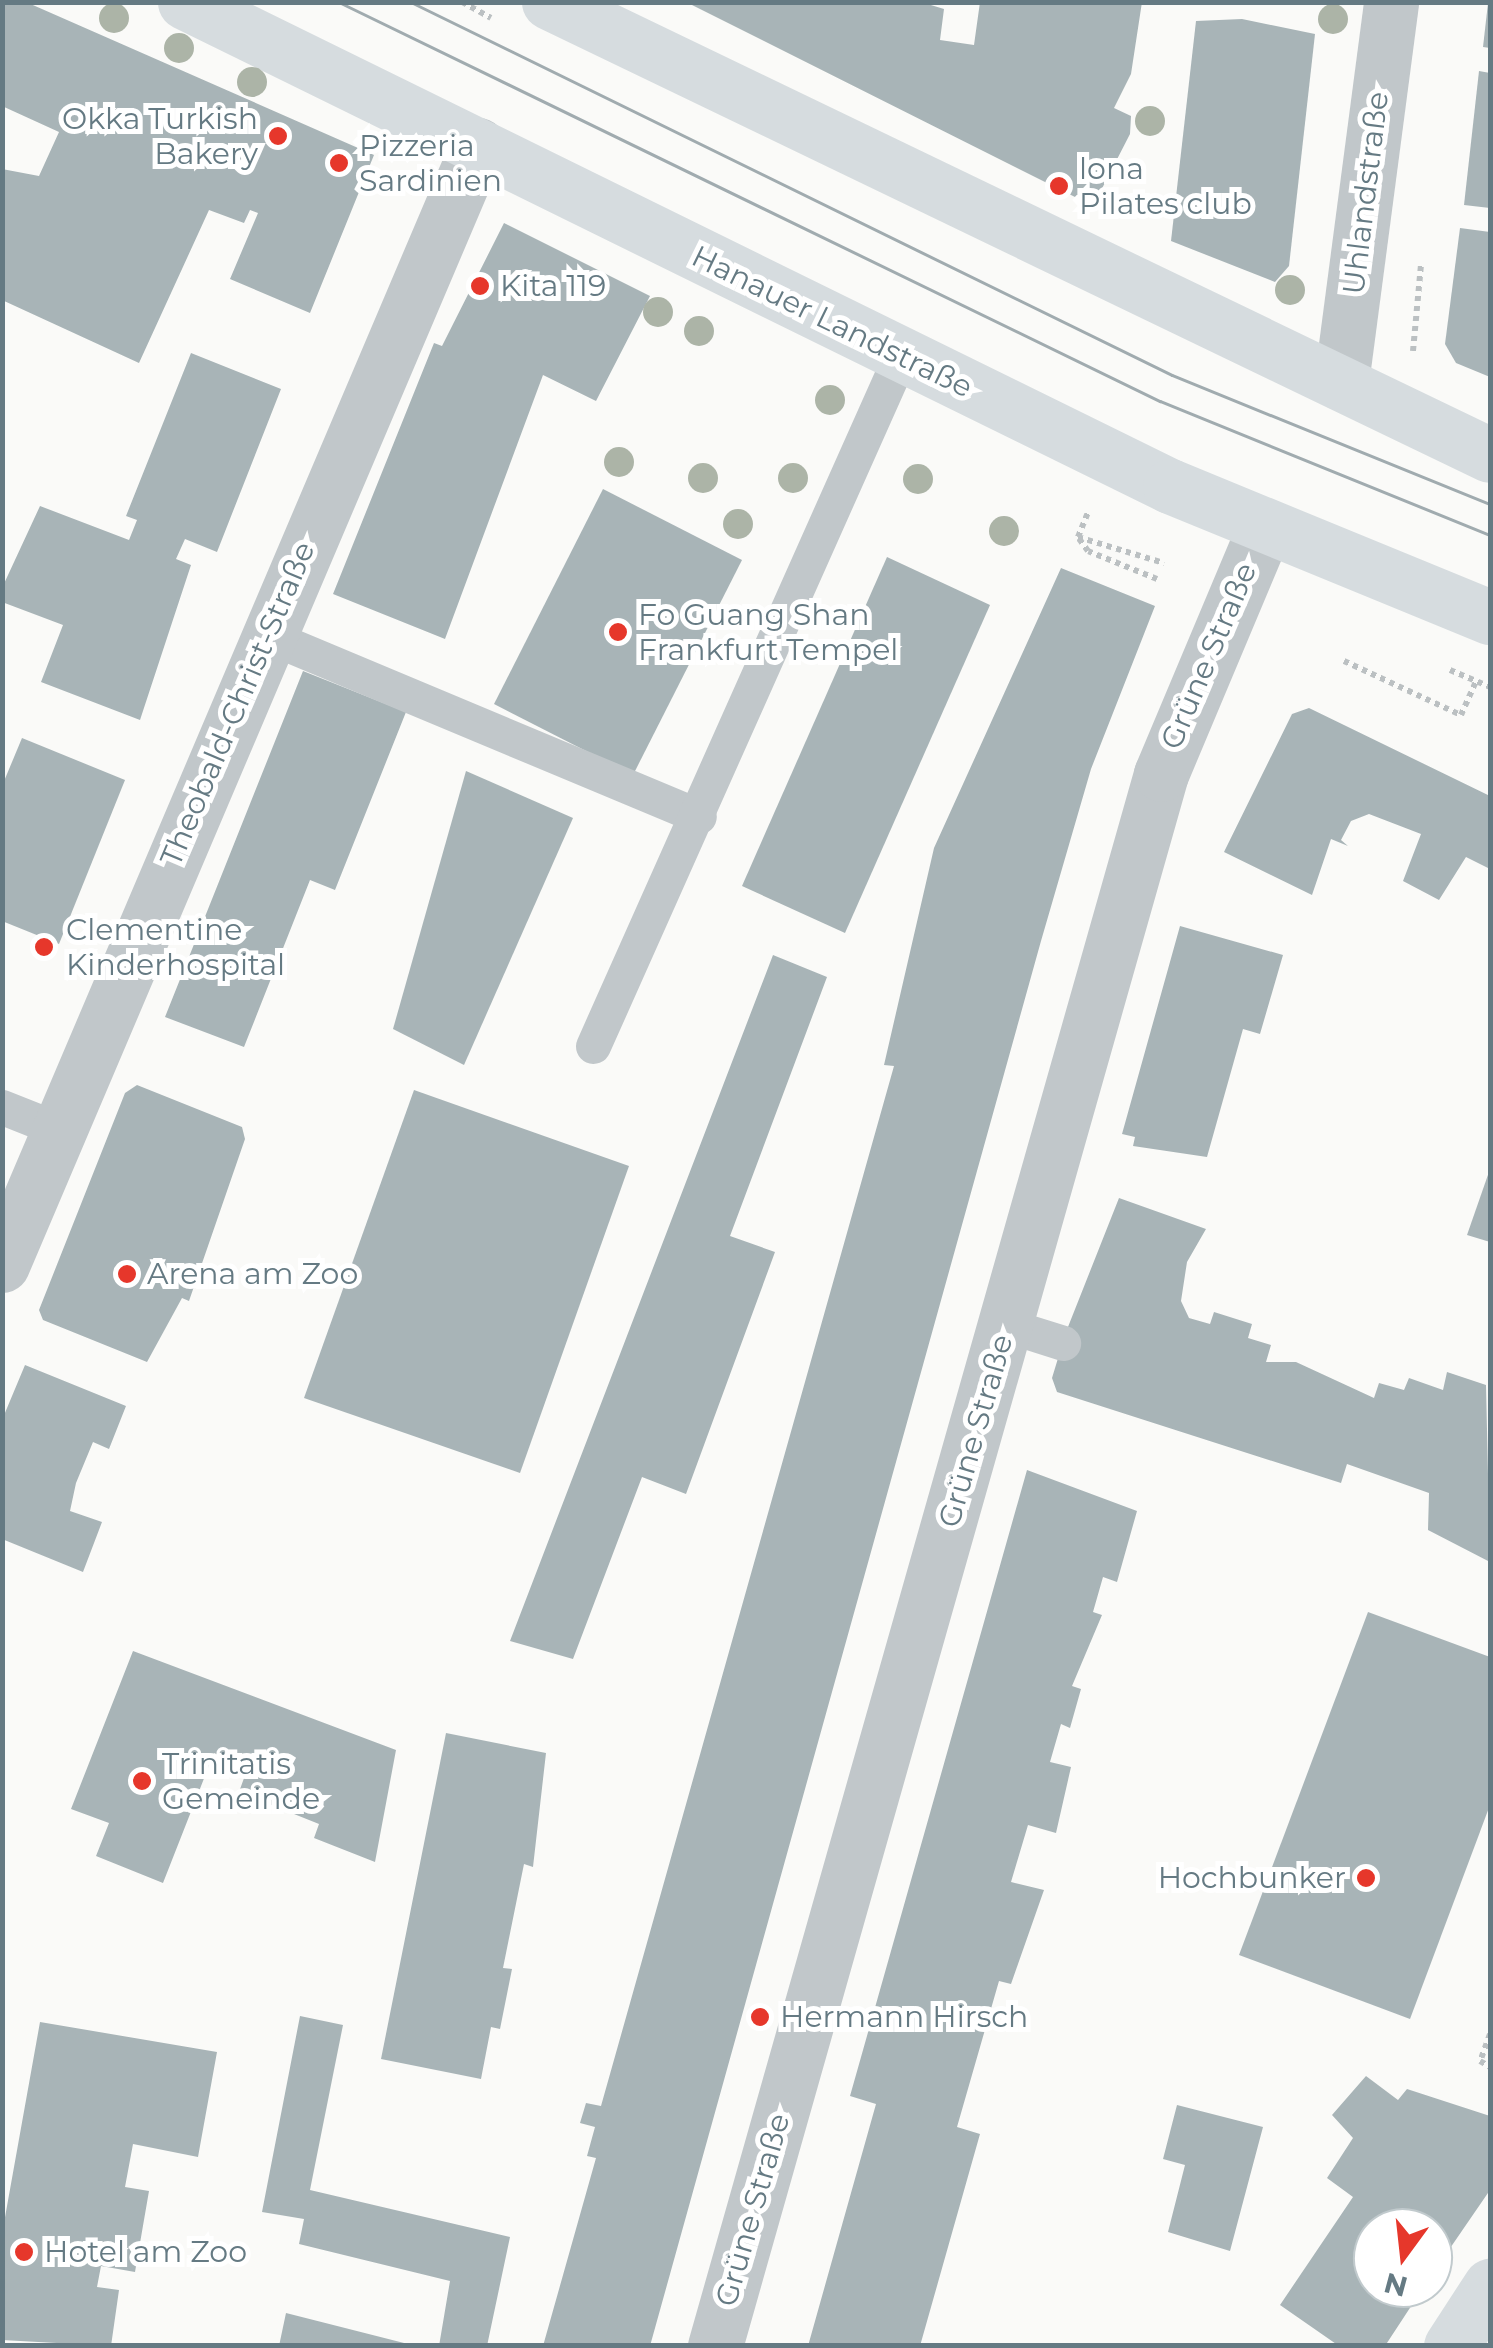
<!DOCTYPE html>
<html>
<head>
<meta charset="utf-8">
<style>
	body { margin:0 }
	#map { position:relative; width:1493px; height:2348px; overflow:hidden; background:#fafaf8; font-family:Montserrat,sans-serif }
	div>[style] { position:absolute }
	.building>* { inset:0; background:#a8b4b7 }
	.path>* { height:6px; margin-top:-3px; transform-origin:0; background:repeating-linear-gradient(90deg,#bbc0c2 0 5px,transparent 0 10px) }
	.lane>* { height:35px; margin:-17.5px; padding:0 17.5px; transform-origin:17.5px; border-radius:17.5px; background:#c1c7ca }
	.street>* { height:55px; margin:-27.5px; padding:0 27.5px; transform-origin:27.5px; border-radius:27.5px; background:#c1c7ca }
	.secondary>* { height:55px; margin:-27.5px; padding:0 27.5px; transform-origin:27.5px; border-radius:27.5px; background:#d6dcdf }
	.tram>* { height:2.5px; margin:-1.25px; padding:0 1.25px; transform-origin:1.25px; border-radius:1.25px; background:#a0abaf }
	.trees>* { width:30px; height:30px; margin:-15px; border-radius:50%; background:#acb4a7 }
	.dots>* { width:28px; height:28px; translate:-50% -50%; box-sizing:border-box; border:5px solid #fff; border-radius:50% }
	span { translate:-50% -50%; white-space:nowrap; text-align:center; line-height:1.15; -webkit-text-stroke:10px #fff; paint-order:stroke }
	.poi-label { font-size:30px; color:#657a83 }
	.right { translate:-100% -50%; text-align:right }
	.left { translate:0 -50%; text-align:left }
	.street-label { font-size:30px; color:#657a83 }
	.frame { position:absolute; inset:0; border:5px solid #657a83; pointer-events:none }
	.north { position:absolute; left:1353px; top:2208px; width:100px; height:100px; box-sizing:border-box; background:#fff; border:2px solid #c1cacd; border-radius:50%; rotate:195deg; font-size:28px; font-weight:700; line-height:40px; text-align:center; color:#657a83 }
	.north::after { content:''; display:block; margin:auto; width:35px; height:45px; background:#e6372b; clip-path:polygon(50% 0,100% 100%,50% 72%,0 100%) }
</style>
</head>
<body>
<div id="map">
	<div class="building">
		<div style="clip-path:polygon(2px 2px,26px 2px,374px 155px,310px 313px,230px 279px,258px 213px,250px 210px,244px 223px,209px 210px,139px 363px,2px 300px,2px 169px,39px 176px,59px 132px,2px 106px)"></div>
		<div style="clip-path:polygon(686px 2px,921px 2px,944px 9px,940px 40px,974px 45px,980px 2px,1142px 2px,1131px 74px,1114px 108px,1131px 116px,1130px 134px,1093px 206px)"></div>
		<div style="clip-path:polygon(1488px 3px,1490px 3px,1490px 48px,1483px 47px)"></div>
		<div style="clip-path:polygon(1242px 19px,1315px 34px,1289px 266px,1275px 282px,1171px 241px,1196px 21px)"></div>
		<div style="clip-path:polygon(1479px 71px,1490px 73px,1490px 208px,1464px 205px)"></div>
		<div style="clip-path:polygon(504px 223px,650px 296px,596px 401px,543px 375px,445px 639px,333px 594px,434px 343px,442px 346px)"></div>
		<div style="clip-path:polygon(1460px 228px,1490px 232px,1490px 377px,1456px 363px,1445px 344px)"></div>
		<div style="clip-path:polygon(191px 353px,281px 389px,217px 552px,185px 539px,176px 559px,191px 565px,140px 720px,41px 682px,63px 625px,2px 602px,2px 588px,40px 506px,129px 540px,137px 520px,126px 516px)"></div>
		<div style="clip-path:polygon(603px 489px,742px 560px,633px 775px,494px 704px)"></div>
		<div style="clip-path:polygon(887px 557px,990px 605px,845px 933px,742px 886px)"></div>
		<div style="clip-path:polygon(1061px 568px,1155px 606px,1091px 769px,1041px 941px,650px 2346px,543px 2346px,596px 2158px,587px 2156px,595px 2127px,580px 2123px,586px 2103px,601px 2106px,894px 1066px,884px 1065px,934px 848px)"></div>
		<div style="clip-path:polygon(303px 671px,406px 712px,335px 890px,310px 880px,244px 1047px,165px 1017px)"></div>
		<div style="clip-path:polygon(1309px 708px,1490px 796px,1490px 869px,1466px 857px,1439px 900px,1403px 881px,1421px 834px,1369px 814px,1351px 821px,1341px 840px,1348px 846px,1331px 839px,1312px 895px,1224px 852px,1292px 714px)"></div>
		<div style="clip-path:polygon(22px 738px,125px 780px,59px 944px,2px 921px,2px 786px)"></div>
		<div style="clip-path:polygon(466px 771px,573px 818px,464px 1065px,393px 1029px)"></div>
		<div style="clip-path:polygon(1180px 926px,1283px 955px,1260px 1034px,1243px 1029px,1207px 1157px,1133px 1146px,1135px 1137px,1122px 1134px)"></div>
		<div style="clip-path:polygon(773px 955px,827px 977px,730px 1236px,775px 1252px,686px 1494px,642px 1477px,573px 1659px,510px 1641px)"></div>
		<div style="clip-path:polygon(137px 1085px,242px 1127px,245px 1139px,189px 1301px,182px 1298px,147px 1362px,43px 1320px,39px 1310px,125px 1093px)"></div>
		<div style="clip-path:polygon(414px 1090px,629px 1166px,520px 1473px,304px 1398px)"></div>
		<div style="clip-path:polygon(1490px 1169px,1490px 1242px,1467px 1235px)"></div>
		<div style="clip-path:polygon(1119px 1198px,1206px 1229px,1187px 1262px,1181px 1301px,1189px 1318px,1210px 1324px,1214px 1312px,1252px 1324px,1248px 1338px,1271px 1345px,1266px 1362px,1296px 1362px,1374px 1398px,1379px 1383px,1404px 1390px,1409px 1378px,1443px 1390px,1447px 1372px,1486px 1385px,1490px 1562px,1428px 1530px,1429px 1493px,1347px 1464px,1341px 1483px,1057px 1392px,1052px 1378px,1066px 1332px)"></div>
		<div style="clip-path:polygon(25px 1365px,126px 1406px,109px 1449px,93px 1442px,76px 1483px,70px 1511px,102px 1522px,83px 1572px,2px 1539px,2px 1420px)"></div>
		<div style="clip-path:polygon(1027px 1470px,1137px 1511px,1117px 1582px,1103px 1577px,1093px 1612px,1102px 1615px,1072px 1686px,1081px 1689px,1070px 1728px,1061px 1724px,1050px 1762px,1071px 1767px,1056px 1833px,1028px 1825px,1011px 1882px,1044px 1890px,1011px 1984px,999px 1981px,957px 2127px,980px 2134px,920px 2346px,808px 2346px,876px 2104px,850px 2096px)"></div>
		<div style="clip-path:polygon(1368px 1612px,1490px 1657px,1490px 1805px,1410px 2019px,1239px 1955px)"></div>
		<div style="clip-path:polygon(133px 1651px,396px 1750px,375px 1862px,314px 1838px,319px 1824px,239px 1792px,248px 1767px,214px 1753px,163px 1883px,96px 1856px,109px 1823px,71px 1809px)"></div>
		<div style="clip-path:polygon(446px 1733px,546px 1753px,533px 1867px,524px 1864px,503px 1968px,512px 1969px,500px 2029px,491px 2027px,481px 2079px,381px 2059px)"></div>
		<div style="clip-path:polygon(300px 2016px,343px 2025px,310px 2190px,510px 2237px,487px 2346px,439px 2346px,450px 2281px,299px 2244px,304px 2219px,262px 2212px)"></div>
		<div style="clip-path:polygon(40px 2022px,217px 2052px,198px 2157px,133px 2144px,125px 2187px,149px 2191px,135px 2272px,101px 2266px,97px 2287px,119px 2290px,111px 2346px,2px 2340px,2px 2234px)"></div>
		<div style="clip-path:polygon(1366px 2076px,1398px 2100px,1407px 2089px,1490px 2116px,1490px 2190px,1433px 2273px,1433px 2228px,1373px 2228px,1373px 2288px,1423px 2288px,1385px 2346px,1339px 2346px,1280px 2305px,1353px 2197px,1327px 2178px,1353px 2138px,1332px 2115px)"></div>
		<div style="clip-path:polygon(1177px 2105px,1263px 2127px,1230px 2251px,1168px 2232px,1185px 2165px,1163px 2159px)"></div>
		<div style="clip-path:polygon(286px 2313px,408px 2344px,408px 2346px,279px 2346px)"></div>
	</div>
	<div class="path">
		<div style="left:462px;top:2px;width:33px;rotate:29deg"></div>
		<div style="left:1413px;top:351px;width:87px;rotate:-84.7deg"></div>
		<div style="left:1078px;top:537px;width:29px;rotate:-68deg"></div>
		<div style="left:1157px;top:579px;width:74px;rotate:-157.9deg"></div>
		<div style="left:1088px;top:551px;width:17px;rotate:-126deg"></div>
		<div style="left:1078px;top:537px;width:90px;rotate:16.8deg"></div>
		<div style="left:1344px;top:661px;width:129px;rotate:24.8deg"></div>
		<div style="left:1461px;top:715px;width:36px;rotate:-66deg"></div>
		<div style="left:1450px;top:670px;width:43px;rotate:23deg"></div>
		<div style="left:1490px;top:2034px;width:29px;rotate:110deg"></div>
		<div style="left:1480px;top:2061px;width:12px;rotate:31deg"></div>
	</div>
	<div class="lane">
		<div style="left:268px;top:636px;width:467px;rotate:22.7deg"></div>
		<div style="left:593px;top:1046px;width:754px;rotate:-65.98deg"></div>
		<div style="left:2px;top:1107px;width:57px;rotate:21.6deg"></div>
		<div style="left:1006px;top:1325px;width:60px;rotate:17.5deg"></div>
	</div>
	<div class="street">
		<div style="left:1341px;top:383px;width:384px;rotate:-82.5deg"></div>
		<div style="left:2px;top:1265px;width:1217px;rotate:-66.97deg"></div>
		<div style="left:715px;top:2346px;width:1634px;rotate:-74.16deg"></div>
		<div style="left:1161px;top:774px;width:268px;rotate:-67.2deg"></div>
	</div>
	<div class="secondary">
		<div style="left:185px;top:2px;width:1097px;rotate:26.17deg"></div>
		<div style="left:1170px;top:486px;width:346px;rotate:22.3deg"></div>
		<div style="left:549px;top:2px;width:1044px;rotate:25.71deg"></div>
		<div style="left:1451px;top:2346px;width:72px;rotate:-57deg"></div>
	</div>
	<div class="tram">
		<div style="left:339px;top:2px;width:913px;rotate:25.92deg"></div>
		<div style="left:1160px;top:401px;width:356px;rotate:22.1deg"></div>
		<div style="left:411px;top:2px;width:847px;rotate:26.11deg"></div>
		<div style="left:1172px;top:375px;width:343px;rotate:22.1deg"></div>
	</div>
	<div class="trees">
		<div style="left:114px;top:18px"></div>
		<div style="left:1333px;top:19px"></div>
		<div style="left:179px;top:48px"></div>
		<div style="left:252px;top:82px"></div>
		<div style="left:1150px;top:121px"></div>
		<div style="left:1290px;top:290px"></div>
		<div style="left:658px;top:312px"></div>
		<div style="left:699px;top:331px"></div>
		<div style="left:830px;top:400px"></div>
		<div style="left:619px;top:462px"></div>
		<div style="left:703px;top:478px"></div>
		<div style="left:793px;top:478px"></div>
		<div style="left:918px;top:479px"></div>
		<div style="left:738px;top:524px"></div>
		<div style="left:1004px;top:531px"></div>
	</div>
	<div class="dots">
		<div style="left:278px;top:136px;background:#e6372b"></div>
		<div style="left:339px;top:163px;background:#e6372b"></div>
		<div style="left:1059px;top:186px;background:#e6372b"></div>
		<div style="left:480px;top:286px;background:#e6372b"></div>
		<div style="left:618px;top:632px;background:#e6372b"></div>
		<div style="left:44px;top:947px;background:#e6372b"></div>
		<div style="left:127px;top:1274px;background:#e6372b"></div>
		<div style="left:142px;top:1781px;background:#e6372b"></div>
		<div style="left:1366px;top:1878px;background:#e6372b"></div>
		<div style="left:760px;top:2017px;background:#e6372b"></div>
		<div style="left:24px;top:2252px;background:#e6372b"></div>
	</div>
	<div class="poi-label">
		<span class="right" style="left:258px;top:136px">Okka Turkish<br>Bakery</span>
		<span class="left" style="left:359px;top:163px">Pizzeria<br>Sardinien</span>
		<span class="left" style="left:1079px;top:186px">lona<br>Pilates club</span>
		<span class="left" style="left:500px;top:286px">Kita 119</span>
		<span class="left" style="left:638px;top:632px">Fo Guang Shan<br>Frankfurt Tempel</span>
		<span class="left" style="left:66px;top:947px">Clementine<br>Kinderhospital</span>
		<span class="left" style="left:147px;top:1274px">Arena am Zoo</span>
		<span class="left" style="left:162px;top:1781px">Trinitatis<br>Gemeinde</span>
		<span class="right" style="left:1346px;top:1878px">Hochbunker</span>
		<span class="left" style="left:780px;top:2017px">Hermann Hirsch</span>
		<span class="left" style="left:44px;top:2252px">Hotel am Zoo</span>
	</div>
	<div class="street-label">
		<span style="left:1366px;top:193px;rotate:-83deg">Uhlandstraße</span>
		<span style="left:832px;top:322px;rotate:26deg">Hanauer Landstraße</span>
		<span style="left:1209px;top:656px;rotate:-67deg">Grüne Straße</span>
		<span style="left:238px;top:704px;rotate:-67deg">Theobald-Christ-Straße</span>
		<span style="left:976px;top:1431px;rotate:-74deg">Grüne Straße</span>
		<span style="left:753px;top:2210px;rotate:-74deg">Grüne Straße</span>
	</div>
	<div class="frame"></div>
	<div class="north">N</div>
</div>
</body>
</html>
